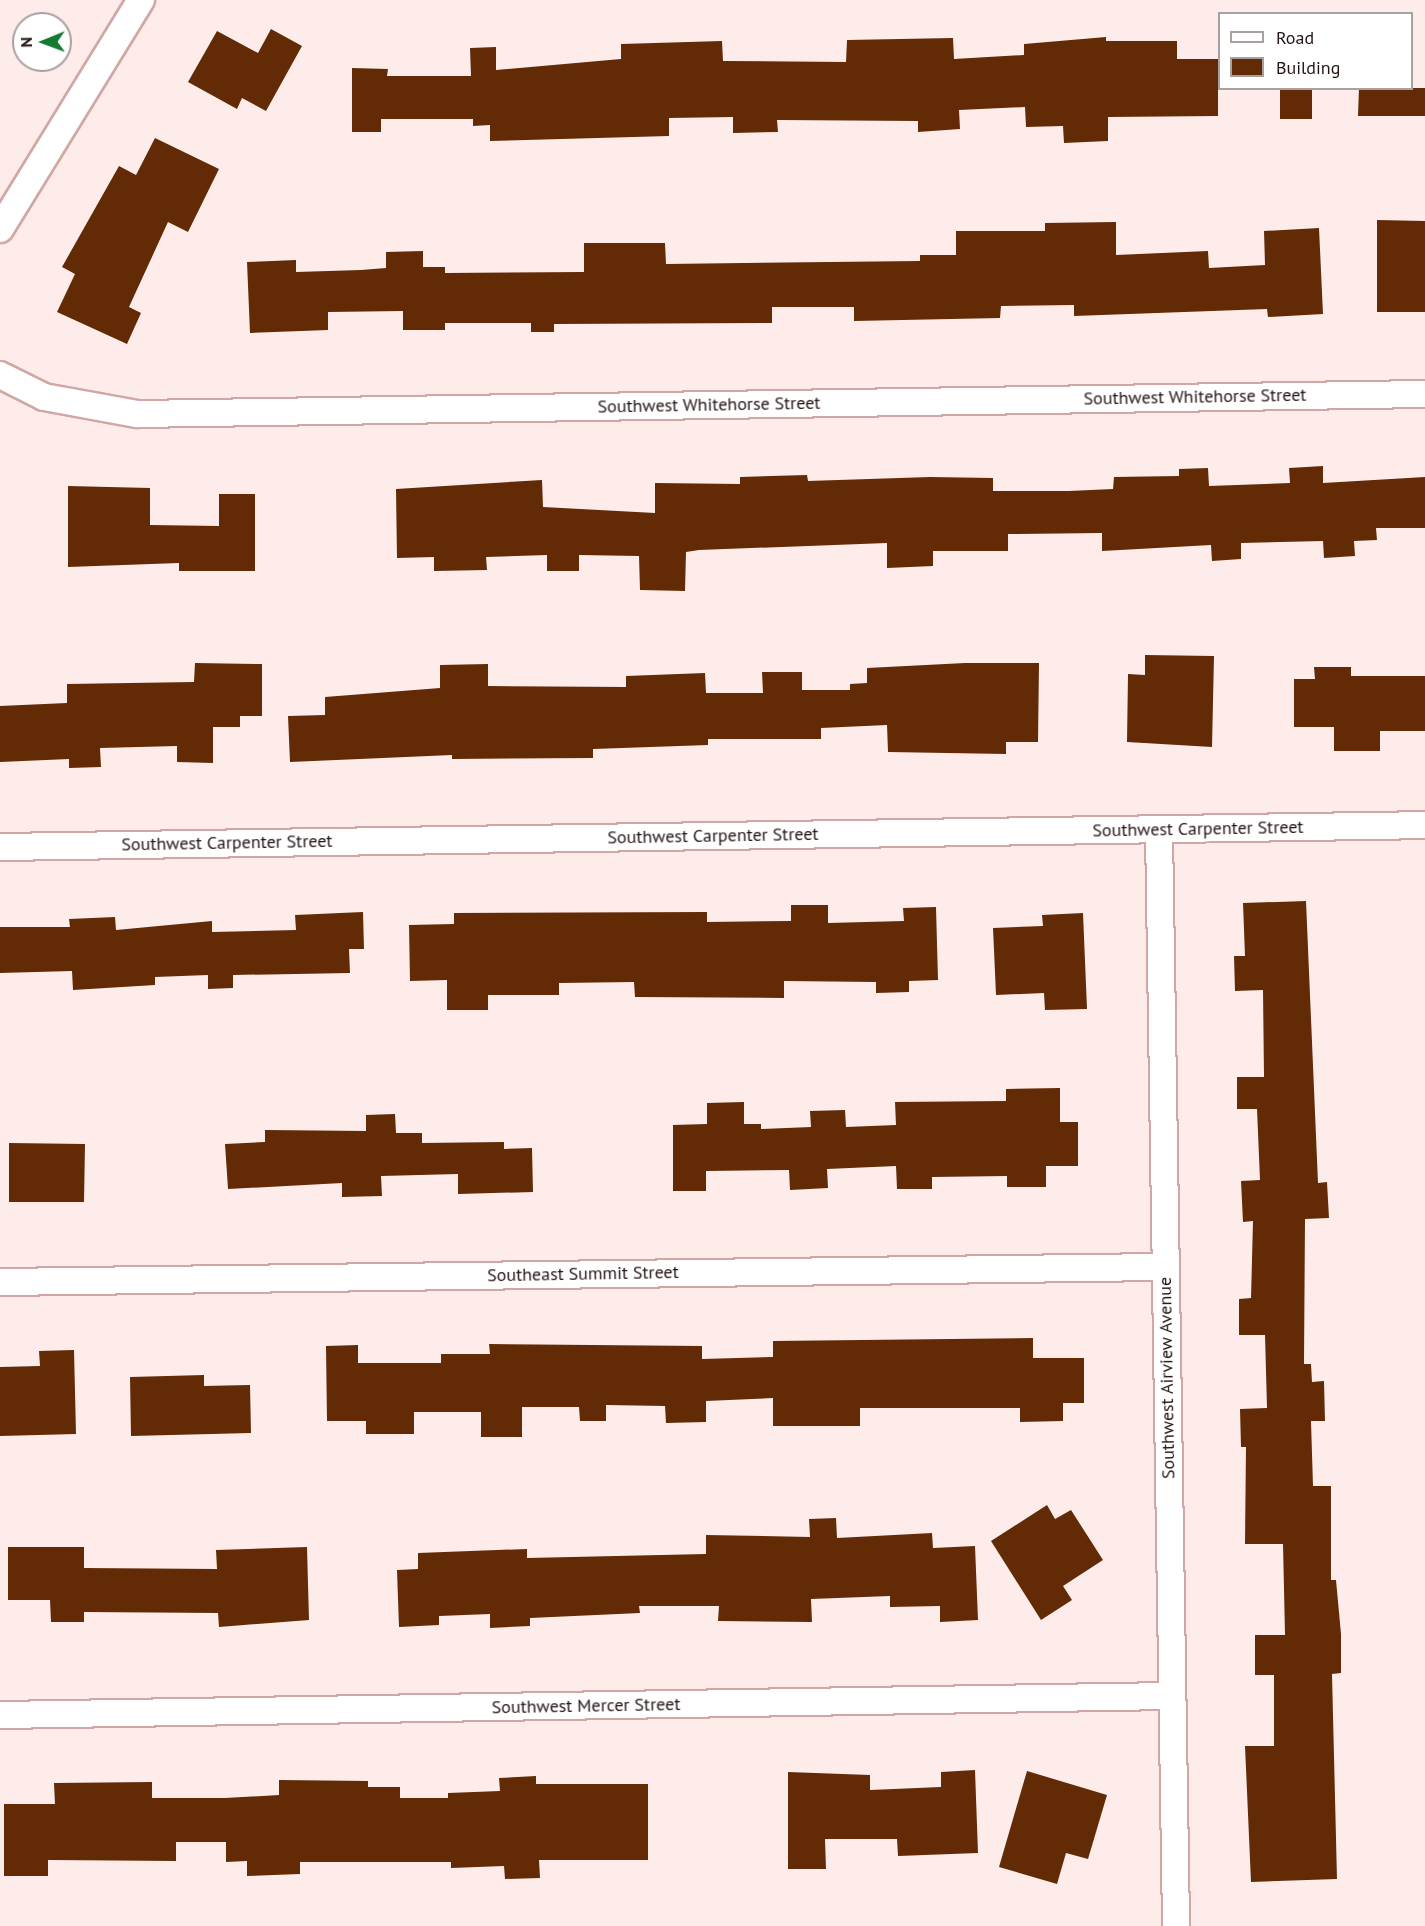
<!DOCTYPE html>
<html>
<head>
<meta charset="utf-8">
<style>
	body { margin:0 }
	#map { position:relative; width:1425px; height:1926px; overflow:hidden; background:#feeceb; font-family:"PT Sans",sans-serif }
	div>[style] { position:absolute }
	.building>* { inset:0; background:#632a06 }
	.roads { filter:drop-shadow(2px 0 #d0a7a4) drop-shadow(-2px 0 #d0a7a4) drop-shadow(0 2px #d0a7a4) drop-shadow(0 -2px #d0a7a4) }
	.street>* { height:26px; margin:-13px; padding:0 13px; transform-origin:13px; border-radius:13px; background:#fff }
	span { translate:-50% -50%; white-space:nowrap; text-align:center; line-height:1.15; -webkit-text-stroke:6px #fff; paint-order:stroke }
	.street-label { font-size:18px; color:#241514 }
	.legend { position:absolute; left:1218px; top:12px; width:195px; height:78px; box-sizing:border-box; background:#fff; border:2px solid #a7a1a1; margin:0; padding:8px 10px; list-style:none; font-size:18px; color:#241514 }
	.legend li { display:flex; align-items:center; gap:12px; height:30px }
	.legend b { width:30px; border:2px solid #a7a1a1 }
	.north { position:absolute; left:12px; top:12px; width:60px; height:60px; box-sizing:border-box; background:#fff; border:2px solid #a7a1a1; border-radius:50%; rotate:269deg; font-size:16px; font-weight:700; line-height:24px; text-align:center; color:#241514 }
	.north::after { content:''; display:block; margin:auto; width:21px; height:27px; background:#127b2f; clip-path:polygon(50% 0,100% 100%,50% 72%,0 100%) }
</style>
</head>
<body>
<div id="map">
	<div class="building">
		<div style="clip-path:polygon(271px 29px,302px 46px,266px 111px,242px 98px,237px 109px,188px 82px,217px 31px,258px 53px)"></div>
		<div style="clip-path:polygon(1106px 37px,1106px 41px,1177px 41px,1177px 59px,1218px 59px,1218px 116px,1108px 117px,1108px 141px,1064px 143px,1063px 126px,1026px 127px,1025px 107px,959px 110px,960px 129px,918px 132px,918px 121px,777px 120px,778px 132px,733px 133px,733px 117px,669px 118px,669px 136px,490px 141px,490px 125px,473px 126px,473px 119px,381px 119px,381px 132px,352px 132px,352px 68px,388px 69px,387px 76px,471px 76px,470px 48px,496px 47px,496px 70px,621px 59px,621px 44px,722px 41px,723px 61px,846px 62px,847px 40px,953px 38px,954px 59px,1024px 55px,1024px 44px)"></div>
		<div style="clip-path:polygon(1280px 88px,1312px 88px,1312px 119px,1280px 119px)"></div>
		<div style="clip-path:polygon(1359px 88px,1425px 88px,1425px 116px,1358px 116px)"></div>
		<div style="clip-path:polygon(155px 138px,219px 169px,188px 232px,168px 222px,129px 307px,141px 313px,127px 344px,57px 312px,75px 274px,62px 267px,119px 166px,136px 175px)"></div>
		<div style="clip-path:polygon(1377px 220px,1425px 221px,1425px 312px,1377px 312px)"></div>
		<div style="clip-path:polygon(1116px 222px,1116px 255px,1208px 251px,1209px 268px,1265px 265px,1264px 231px,1319px 228px,1323px 314px,1268px 317px,1267px 309px,1074px 316px,1074px 305px,1001px 306px,1000px 318px,854px 321px,854px 307px,772px 307px,772px 323px,554px 324px,554px 332px,531px 332px,531px 323px,445px 323px,445px 330px,403px 330px,403px 311px,328px 312px,328px 330px,250px 333px,247px 262px,296px 260px,296px 272px,361px 270px,386px 268px,386px 252px,423px 251px,423px 267px,445px 267px,445px 273px,584px 272px,584px 243px,665px 243px,666px 264px,920px 261px,920px 255px,956px 255px,956px 231px,1045px 231px,1045px 223px)"></div>
		<div style="clip-path:polygon(1323px 466px,1323px 483px,1425px 477px,1425px 528px,1376px 528px,1377px 540px,1354px 541px,1355px 556px,1324px 558px,1323px 541px,1241px 543px,1241px 559px,1212px 561px,1211px 545px,1102px 551px,1102px 533px,1008px 534px,1008px 551px,933px 551px,933px 566px,887px 568px,887px 543px,699px 550px,686px 552px,685px 591px,640px 590px,639px 556px,579px 555px,579px 571px,547px 571px,547px 555px,486px 557px,487px 570px,434px 571px,434px 557px,397px 558px,396px 489px,542px 480px,543px 507px,655px 513px,655px 483px,740px 484px,740px 477px,807px 475px,808px 481px,930px 477px,993px 478px,993px 491px,1069px 491px,1113px 489px,1114px 477px,1179px 476px,1179px 469px,1208px 468px,1209px 486px,1290px 483px,1289px 468px)"></div>
		<div style="clip-path:polygon(68px 486px,150px 488px,150px 525px,219px 526px,219px 494px,255px 494px,255px 571px,179px 571px,179px 563px,68px 567px)"></div>
		<div style="clip-path:polygon(1145px 655px,1214px 656px,1212px 747px,1127px 742px,1128px 674px,1145px 675px)"></div>
		<div style="clip-path:polygon(195px 663px,262px 664px,262px 716px,240px 716px,240px 727px,213px 727px,213px 763px,177px 762px,177px 746px,100px 748px,101px 767px,69px 768px,69px 759px,0 762px,0 706px,67px 703px,67px 684px,194px 682px)"></div>
		<div style="clip-path:polygon(965px 663px,1039px 663px,1038px 742px,1006px 742px,1006px 754px,888px 752px,887px 725px,821px 728px,821px 739px,708px 739px,708px 745px,593px 749px,593px 758px,452px 759px,452px 755px,290px 762px,288px 716px,325px 715px,325px 697px,440px 688px,440px 665px,488px 664px,488px 686px,626px 687px,626px 676px,705px 673px,706px 693px,763px 693px,762px 672px,802px 672px,802px 690px,850px 690px,850px 684px,867px 683px,867px 668px)"></div>
		<div style="clip-path:polygon(1314px 667px,1351px 667px,1351px 676px,1425px 676px,1425px 731px,1380px 731px,1380px 751px,1334px 751px,1334px 727px,1294px 727px,1294px 679px,1315px 679px)"></div>
		<div style="clip-path:polygon(1306px 901px,1318px 1183px,1327px 1182px,1329px 1218px,1305px 1219px,1304px 1364px,1311px 1364px,1312px 1382px,1324px 1381px,1325px 1421px,1311px 1421px,1313px 1486px,1331px 1486px,1331px 1580px,1336px 1580px,1341px 1634px,1341px 1673px,1332px 1674px,1337px 1879px,1251px 1882px,1245px 1746px,1274px 1746px,1274px 1675px,1255px 1675px,1255px 1635px,1285px 1635px,1283px 1544px,1245px 1544px,1246px 1447px,1241px 1447px,1240px 1409px,1267px 1408px,1265px 1335px,1239px 1335px,1239px 1299px,1251px 1298px,1253px 1221px,1243px 1222px,1241px 1181px,1260px 1180px,1257px 1109px,1237px 1109px,1237px 1077px,1264px 1077px,1263px 990px,1235px 991px,1234px 956px,1245px 956px,1243px 903px)"></div>
		<div style="clip-path:polygon(791px 905px,828px 905px,828px 923px,904px 921px,903px 908px,936px 907px,938px 980px,909px 981px,909px 992px,876px 993px,876px 982px,784px 981px,784px 998px,635px 997px,634px 982px,559px 983px,559px 995px,488px 995px,488px 1010px,447px 1010px,447px 980px,410px 981px,409px 925px,454px 924px,454px 913px,707px 912px,707px 922px,791px 921px)"></div>
		<div style="clip-path:polygon(363px 912px,364px 949px,349px 949px,350px 973px,233px 975px,233px 988px,208px 989px,208px 975px,155px 977px,155px 985px,73px 990px,72px 971px,0 973px,0 927px,70px 927px,69px 919px,115px 917px,116px 930px,212px 921px,212px 932px,296px 930px,295px 915px)"></div>
		<div style="clip-path:polygon(1083px 913px,1087px 1009px,1045px 1010px,1044px 993px,996px 995px,993px 928px,1043px 926px,1042px 915px)"></div>
		<div style="clip-path:polygon(1060px 1088px,1060px 1122px,1078px 1122px,1078px 1166px,1046px 1166px,1046px 1187px,1007px 1187px,1007px 1176px,932px 1177px,932px 1189px,897px 1189px,896px 1166px,827px 1169px,828px 1188px,790px 1190px,789px 1170px,706px 1171px,706px 1191px,673px 1191px,673px 1125px,707px 1124px,707px 1103px,744px 1102px,744px 1124px,761px 1124px,761px 1129px,811px 1127px,810px 1111px,845px 1110px,846px 1127px,896px 1125px,895px 1102px,1006px 1101px,1006px 1089px)"></div>
		<div style="clip-path:polygon(395px 1114px,396px 1133px,422px 1133px,422px 1143px,504px 1142px,504px 1149px,532px 1148px,533px 1192px,458px 1194px,458px 1174px,381px 1176px,382px 1196px,342px 1197px,342px 1183px,228px 1189px,225px 1144px,265px 1142px,265px 1130px,366px 1131px,366px 1115px)"></div>
		<div style="clip-path:polygon(9px 1143px,85px 1144px,84px 1202px,9px 1202px)"></div>
		<div style="clip-path:polygon(1033px 1338px,1033px 1358px,1084px 1358px,1084px 1403px,1063px 1403px,1063px 1421px,1020px 1422px,1020px 1408px,860px 1408px,860px 1426px,773px 1426px,773px 1398px,706px 1401px,706px 1422px,666px 1423px,665px 1406px,606px 1405px,606px 1421px,580px 1421px,579px 1407px,522px 1407px,522px 1437px,481px 1437px,481px 1412px,414px 1412px,414px 1434px,366px 1434px,366px 1421px,327px 1421px,326px 1346px,358px 1345px,358px 1363px,441px 1363px,441px 1354px,490px 1354px,489px 1344px,702px 1346px,702px 1359px,773px 1357px,773px 1341px)"></div>
		<div style="clip-path:polygon(74px 1350px,76px 1434px,0 1436px,0 1367px,40px 1366px,39px 1351px)"></div>
		<div style="clip-path:polygon(204px 1375px,204px 1386px,250px 1385px,251px 1433px,131px 1436px,130px 1377px)"></div>
		<div style="clip-path:polygon(1047px 1505px,1055px 1519px,1071px 1510px,1103px 1560px,1063px 1586px,1072px 1600px,1041px 1620px,991px 1541px)"></div>
		<div style="clip-path:polygon(836px 1518px,837px 1538px,932px 1533px,933px 1548px,975px 1546px,978px 1620px,940px 1622px,940px 1606px,890px 1607px,890px 1596px,811px 1599px,812px 1622px,718px 1621px,719px 1606px,639px 1606px,640px 1613px,530px 1618px,530px 1626px,490px 1628px,490px 1614px,439px 1616px,439px 1625px,399px 1627px,397px 1570px,418px 1569px,418px 1553px,527px 1549px,527px 1558px,706px 1554px,706px 1535px,810px 1537px,809px 1519px)"></div>
		<div style="clip-path:polygon(8px 1547px,84px 1547px,84px 1568px,217px 1569px,216px 1550px,307px 1547px,309px 1620px,219px 1627px,218px 1613px,84px 1612px,84px 1622px,51px 1622px,50px 1600px,8px 1600px)"></div>
		<div style="clip-path:polygon(975px 1770px,978px 1853px,898px 1856px,897px 1839px,825px 1839px,826px 1869px,788px 1869px,788px 1772px,870px 1775px,870px 1790px,941px 1787px,941px 1772px)"></div>
		<div style="clip-path:polygon(1027px 1771px,1107px 1795px,1088px 1859px,1066px 1853px,1057px 1884px,999px 1867px)"></div>
		<div style="clip-path:polygon(536px 1776px,536px 1784px,648px 1784px,648px 1860px,539px 1860px,540px 1878px,505px 1879px,504px 1866px,451px 1868px,451px 1862px,300px 1862px,300px 1874px,247px 1876px,247px 1861px,226px 1862px,226px 1842px,176px 1842px,176px 1861px,48px 1860px,48px 1876px,4px 1876px,4px 1804px,55px 1804px,54px 1783px,152px 1782px,152px 1798px,225px 1798px,279px 1795px,279px 1780px,368px 1781px,368px 1787px,400px 1787px,400px 1798px,448px 1798px,448px 1793px,500px 1791px,499px 1778px)"></div>
	</div>
	<div class="roads">
		<div class="street">
			<div style="left:0;top:229px;width:269px;rotate:-58.4deg"></div>
			<div style="left:0;top:375px;width:49px;rotate:26.6deg"></div>
			<div style="left:44px;top:397px;width:95px;rotate:10.4deg"></div>
			<div style="left:137px;top:414px;width:1288px;rotate:-0.89deg"></div>
			<div style="left:1159px;top:830px;width:1096px;rotate:89.11deg"></div>
			<div style="left:0;top:847px;width:1425px;rotate:-0.88deg"></div>
			<div style="left:0;top:1282px;width:1165px;rotate:-0.74deg"></div>
			<div style="left:0;top:1715px;width:1171px;rotate:-0.93deg"></div>
		</div>
	</div>
	<div class="street-label">
		<span style="left:1195px;top:397px;rotate:-1deg">Southwest Whitehorse Street</span>
		<span style="left:709px;top:405px;rotate:-1deg">Southwest Whitehorse Street</span>
		<span style="left:1198px;top:829px;rotate:-1deg">Southwest Carpenter Street</span>
		<span style="left:713px;top:836px;rotate:-1deg">Southwest Carpenter Street</span>
		<span style="left:227px;top:843px;rotate:-1deg">Southwest Carpenter Street</span>
		<span style="left:583px;top:1274px;rotate:-1deg">Southeast Summit Street</span>
		<span style="left:1167px;top:1378px;rotate:-91deg">Southwest Airview Avenue</span>
		<span style="left:586px;top:1706px;rotate:-1deg">Southwest Mercer Street</span>
	</div>
	<ul class="legend">
	<li><b style="height:8px;background:#fff"></b>Road</li>
	<li><b style="height:16px;background:#632a06"></b>Building</li>
	</ul>
	<div class="north">N</div>
</div>
</body>
</html>
